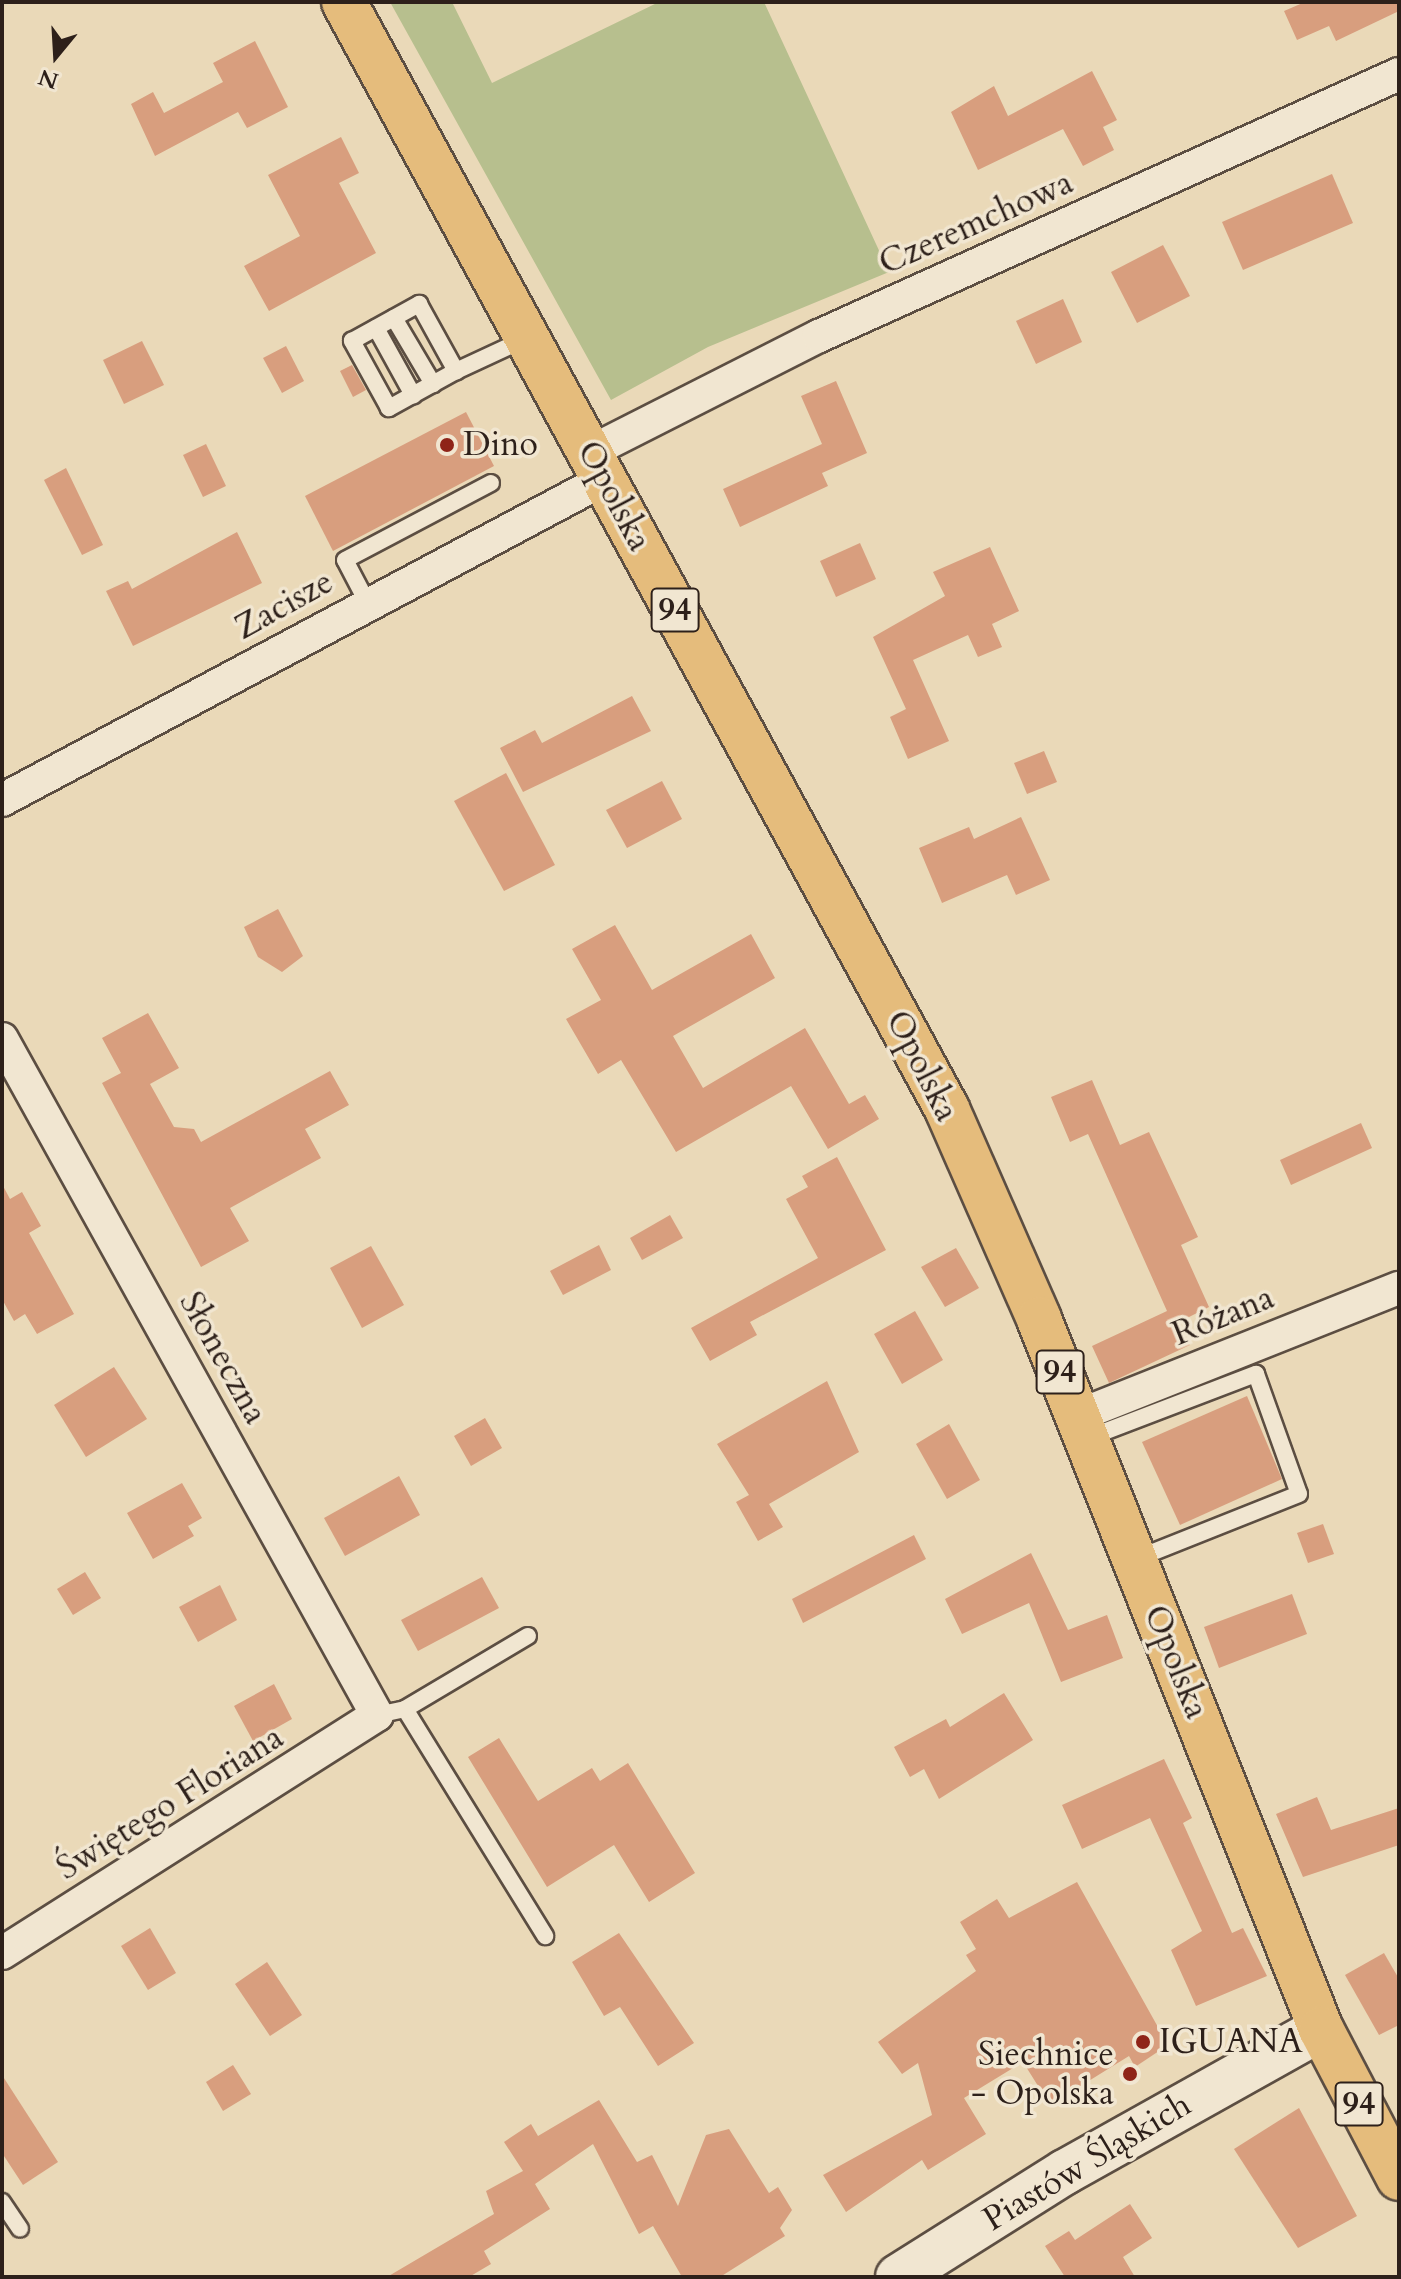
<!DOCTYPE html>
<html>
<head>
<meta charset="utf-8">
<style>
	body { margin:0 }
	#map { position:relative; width:1401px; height:2279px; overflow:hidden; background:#ead9b8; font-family:Cardo,serif }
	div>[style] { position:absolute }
	.green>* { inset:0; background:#b7bf8e }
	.building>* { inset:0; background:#d89e7e }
	.roads { filter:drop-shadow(2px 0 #5c4e42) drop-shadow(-2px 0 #5c4e42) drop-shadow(0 2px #5c4e42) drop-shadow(0 -2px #5c4e42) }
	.lane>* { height:16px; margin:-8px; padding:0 8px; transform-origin:8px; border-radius:8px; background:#f1e6d1 }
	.street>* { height:32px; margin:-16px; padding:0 16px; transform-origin:16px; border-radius:16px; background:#f1e6d1 }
	.secondary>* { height:44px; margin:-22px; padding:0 22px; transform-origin:22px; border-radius:22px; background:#f1e6d1 }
	.primary>* { height:44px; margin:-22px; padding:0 22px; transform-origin:22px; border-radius:22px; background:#e5bc7c }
	.dots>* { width:22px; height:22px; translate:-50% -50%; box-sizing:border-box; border:4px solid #f1e6d1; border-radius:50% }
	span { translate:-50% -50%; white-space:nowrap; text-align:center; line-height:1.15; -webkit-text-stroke:7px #f1e6d1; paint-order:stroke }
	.shield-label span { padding:2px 6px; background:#f1e6d1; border:2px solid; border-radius:6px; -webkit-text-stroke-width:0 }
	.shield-label { font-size:32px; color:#2d201a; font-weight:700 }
	.street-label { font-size:34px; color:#2d201a }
	.poi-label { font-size:34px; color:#2d201a }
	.left { translate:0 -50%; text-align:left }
	.right { translate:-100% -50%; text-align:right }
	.frame { position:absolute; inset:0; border:4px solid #2d201a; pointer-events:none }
	.north { position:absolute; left:16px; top:16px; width:80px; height:80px; -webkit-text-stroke:6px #f1e6d1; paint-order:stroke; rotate:198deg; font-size:22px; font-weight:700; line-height:32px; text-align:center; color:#2d201a }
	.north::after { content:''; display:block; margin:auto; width:28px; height:36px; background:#2d201a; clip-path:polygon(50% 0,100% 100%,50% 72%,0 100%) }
</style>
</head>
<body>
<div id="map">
	<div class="green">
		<div style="clip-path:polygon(390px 2px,452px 2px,492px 83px,659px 2px,764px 2px,889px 272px,708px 347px,611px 400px)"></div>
	</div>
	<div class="building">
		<div style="clip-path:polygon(1305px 2px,1399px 2px,1399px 11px,1336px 41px,1329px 26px,1297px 40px,1284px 11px)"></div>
		<div style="clip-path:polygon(255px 41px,288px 107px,247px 128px,238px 112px,155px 156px,131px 104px,153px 92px,164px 113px,223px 82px,213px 63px)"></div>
		<div style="clip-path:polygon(1092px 71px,1117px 120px,1103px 127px,1114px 150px,1083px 166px,1063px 129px,978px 170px,951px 112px,994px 86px,1008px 116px)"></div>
		<div style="clip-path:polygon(341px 137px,359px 173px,339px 183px,376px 253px,269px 311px,244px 266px,300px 236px,268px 175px)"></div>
		<div style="clip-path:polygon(1332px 174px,1353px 223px,1243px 270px,1222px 222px)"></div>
		<div style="clip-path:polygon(1163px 245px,1190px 296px,1137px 323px,1111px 272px)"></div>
		<div style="clip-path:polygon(1063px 299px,1082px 342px,1036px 364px,1016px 321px)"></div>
		<div style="clip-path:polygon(142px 341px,164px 385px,124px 404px,103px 360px)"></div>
		<div style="clip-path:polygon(286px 346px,304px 381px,282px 393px,263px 358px)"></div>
		<div style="clip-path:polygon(352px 365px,366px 390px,353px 397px,340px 371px)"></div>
		<div style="clip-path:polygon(836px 381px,867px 453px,822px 473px,828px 486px,740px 527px,723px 489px,822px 444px,801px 396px)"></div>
		<div style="clip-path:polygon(466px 412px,494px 466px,333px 551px,305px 496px)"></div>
		<div style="clip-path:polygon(206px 444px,226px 486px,203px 497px,183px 455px)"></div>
		<div style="clip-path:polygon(66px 468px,103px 545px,82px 555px,44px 480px)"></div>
		<div style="clip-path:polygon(237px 532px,262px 583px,133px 646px,106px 591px,128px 581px,132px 589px)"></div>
		<div style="clip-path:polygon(860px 543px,876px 579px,836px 597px,820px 561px)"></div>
		<div style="clip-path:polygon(990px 547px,1019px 611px,992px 624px,1002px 647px,978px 657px,968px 635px,913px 660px,949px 741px,908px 759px,890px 717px,906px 709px,873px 637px,945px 596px,933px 572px)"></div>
		<div style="clip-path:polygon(632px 696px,651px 731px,523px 792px,500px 748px,535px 730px,542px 743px)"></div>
		<div style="clip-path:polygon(1044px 751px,1057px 782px,1027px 794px,1014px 763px)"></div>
		<div style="clip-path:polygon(506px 773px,555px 865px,504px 891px,454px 801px)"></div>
		<div style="clip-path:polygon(662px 781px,682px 819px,627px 848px,606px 810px)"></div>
		<div style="clip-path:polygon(1021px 817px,1050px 880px,1016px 895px,1007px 875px,942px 903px,919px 848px,969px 827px,974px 839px)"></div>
		<div style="clip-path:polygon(278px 909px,303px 956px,282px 972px,258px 957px,244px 927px)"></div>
		<div style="clip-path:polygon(615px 925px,652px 990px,751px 934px,775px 978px,673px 1036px,703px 1088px,805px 1028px,849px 1104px,865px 1095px,879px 1119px,828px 1149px,791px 1086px,676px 1152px,621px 1060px,598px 1074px,566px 1019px,601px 1000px,572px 949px)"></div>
		<div style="clip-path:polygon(148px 1013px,179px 1068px,150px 1084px,174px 1127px,194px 1129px,201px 1142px,330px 1071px,349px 1105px,305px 1129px,321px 1158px,230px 1208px,249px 1241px,201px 1267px,102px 1083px,121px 1073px,102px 1038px)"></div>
		<div style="clip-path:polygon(1092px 1080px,1120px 1145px,1149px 1132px,1198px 1237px,1181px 1245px,1209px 1307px,1177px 1323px,1190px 1345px,1109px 1383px,1092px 1346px,1167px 1311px,1088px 1134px,1070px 1142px,1051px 1097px)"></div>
		<div style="clip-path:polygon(1361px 1123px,1372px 1148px,1291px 1185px,1280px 1160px)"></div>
		<div style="clip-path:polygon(837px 1157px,886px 1250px,750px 1322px,757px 1335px,710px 1361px,691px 1328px,818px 1258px,786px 1199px,808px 1187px,802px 1176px)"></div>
		<div style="clip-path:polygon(2px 1184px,10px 1199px,22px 1192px,41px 1226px,29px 1233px,74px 1314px,37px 1334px,25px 1314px,14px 1321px,2px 1299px)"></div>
		<div style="clip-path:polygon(670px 1215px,683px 1238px,642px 1260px,630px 1238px)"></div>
		<div style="clip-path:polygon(599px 1245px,611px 1270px,563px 1295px,550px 1271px)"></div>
		<div style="clip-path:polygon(371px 1246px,404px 1305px,362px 1328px,330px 1268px)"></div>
		<div style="clip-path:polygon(956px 1248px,979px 1288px,945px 1307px,921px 1267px)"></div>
		<div style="clip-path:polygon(915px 1311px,943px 1360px,902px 1384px,874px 1334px)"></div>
		<div style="clip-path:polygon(114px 1367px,147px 1419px,86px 1457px,54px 1405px)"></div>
		<div style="clip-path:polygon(827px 1381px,859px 1452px,769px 1504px,783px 1527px,758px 1541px,736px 1502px,749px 1495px,717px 1444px)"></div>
		<div style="clip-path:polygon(1247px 1396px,1282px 1479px,1180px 1525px,1142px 1442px)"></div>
		<div style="clip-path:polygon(485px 1418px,502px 1448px,471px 1466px,454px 1436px)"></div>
		<div style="clip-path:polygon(949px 1424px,980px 1480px,947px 1499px,916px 1444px)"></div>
		<div style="clip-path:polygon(399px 1476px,420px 1515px,345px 1556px,324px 1518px)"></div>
		<div style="clip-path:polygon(182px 1483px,202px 1518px,188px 1526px,194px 1536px,153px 1559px,127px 1513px)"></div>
		<div style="clip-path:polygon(1323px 1524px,1334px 1554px,1308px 1563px,1297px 1533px)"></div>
		<div style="clip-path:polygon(914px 1535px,926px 1559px,803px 1623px,792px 1599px)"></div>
		<div style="clip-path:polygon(1031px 1553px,1068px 1630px,1107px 1615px,1123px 1658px,1061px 1682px,1029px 1603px,962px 1634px,945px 1599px)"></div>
		<div style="clip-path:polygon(85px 1572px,101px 1598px,73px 1615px,57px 1589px)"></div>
		<div style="clip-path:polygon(482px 1577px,499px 1608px,418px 1651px,401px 1620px)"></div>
		<div style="clip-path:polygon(220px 1585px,237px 1620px,198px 1642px,179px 1607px)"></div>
		<div style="clip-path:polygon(1292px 1594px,1307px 1634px,1219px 1668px,1204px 1627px)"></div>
		<div style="clip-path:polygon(274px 1684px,292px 1719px,253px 1741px,234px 1706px)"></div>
		<div style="clip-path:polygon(1004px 1693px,1033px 1740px,939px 1799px,924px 1769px,910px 1777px,894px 1747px,946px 1719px,950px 1727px)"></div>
		<div style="clip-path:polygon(499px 1738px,538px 1801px,592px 1768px,600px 1781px,628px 1763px,695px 1873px,649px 1902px,614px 1845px,547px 1887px,468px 1757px)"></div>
		<div style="clip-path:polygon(1164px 1759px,1192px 1818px,1183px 1823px,1232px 1933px,1243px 1928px,1267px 1976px,1196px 2006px,1171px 1950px,1202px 1931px,1150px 1818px,1082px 1849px,1062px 1805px)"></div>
		<div style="clip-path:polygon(1317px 1797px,1331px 1830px,1399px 1808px,1399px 1845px,1303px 1877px,1276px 1814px)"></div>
		<div style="clip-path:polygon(1077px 1882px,1168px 2045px,1135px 2067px,1129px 2056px,1050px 2105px,1023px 2062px,964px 2098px,986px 2134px,928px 2170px,922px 2160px,846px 2212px,823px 2175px,932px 2115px,918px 2063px,902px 2074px,878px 2042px,976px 1971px,966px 1955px,976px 1949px,960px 1922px,997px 1899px,1009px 1918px)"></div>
		<div style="clip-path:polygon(150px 1928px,176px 1973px,148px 1990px,121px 1946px)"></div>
		<div style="clip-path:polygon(619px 1933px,694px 2043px,658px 2066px,620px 2007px,604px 2016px,572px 1962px)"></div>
		<div style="clip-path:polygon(1384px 1953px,1399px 1979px,1399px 2025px,1379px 2035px,1345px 1975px)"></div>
		<div style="clip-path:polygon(267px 1962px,302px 2015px,270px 2036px,235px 1984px)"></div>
		<div style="clip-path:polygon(233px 2065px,251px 2094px,223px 2111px,206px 2082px)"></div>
		<div style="clip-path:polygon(2px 2075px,58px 2162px,23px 2185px,2px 2153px)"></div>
		<div style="clip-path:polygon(599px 2100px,637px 2162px,652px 2155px,678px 2206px,706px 2135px,729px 2129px,769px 2193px,778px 2187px,792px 2210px,780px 2228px,785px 2236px,720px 2277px,682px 2277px,653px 2226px,639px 2234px,593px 2144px,535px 2184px,550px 2209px,484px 2251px,491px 2264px,469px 2277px,387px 2277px,494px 2214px,486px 2191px,523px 2171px,504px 2142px,531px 2124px,538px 2136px)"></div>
		<div style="clip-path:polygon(1299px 2108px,1357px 2216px,1298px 2248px,1234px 2149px)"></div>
		<div style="clip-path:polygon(1130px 2204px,1152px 2238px,1123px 2257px,1135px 2277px,1065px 2277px,1045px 2246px,1069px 2231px,1075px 2240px)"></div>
	</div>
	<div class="roads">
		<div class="lane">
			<div style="left:419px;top:304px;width:77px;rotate:61.1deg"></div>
			<div style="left:456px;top:371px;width:77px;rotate:151.1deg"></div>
			<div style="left:389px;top:408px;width:77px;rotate:-118.9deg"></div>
			<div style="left:352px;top:341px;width:77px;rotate:-28.9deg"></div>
			<div style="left:394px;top:318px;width:77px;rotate:59.4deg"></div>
			<div style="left:376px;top:328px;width:77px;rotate:61.1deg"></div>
			<div style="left:456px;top:371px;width:76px;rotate:-24.9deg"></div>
			<div style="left:367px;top:602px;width:47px;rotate:-117.6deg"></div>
			<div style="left:345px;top:560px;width:165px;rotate:-27.8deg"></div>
			<div style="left:1088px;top:1438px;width:180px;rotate:-20.9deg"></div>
			<div style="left:1256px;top:1374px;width:127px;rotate:70.3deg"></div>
			<div style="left:1299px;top:1494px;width:173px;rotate:158.3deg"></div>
			<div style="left:405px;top:1709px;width:267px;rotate:58.3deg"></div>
			<div style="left:377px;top:1715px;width:29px;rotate:-12deg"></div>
			<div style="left:405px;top:1709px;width:143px;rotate:-30.7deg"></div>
			<div style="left:2px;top:2202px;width:32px;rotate:56deg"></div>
		</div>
		<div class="street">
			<div style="left:590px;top:452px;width:257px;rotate:-26.9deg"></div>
			<div style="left:819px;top:336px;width:636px;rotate:-24.31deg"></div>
			<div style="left:2px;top:800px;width:683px;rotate:-28.03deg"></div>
			<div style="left:2px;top:1039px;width:773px;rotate:60.98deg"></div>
			<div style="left:377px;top:1715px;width:444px;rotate:147.6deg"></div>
			<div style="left:1077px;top:1416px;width:347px;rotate:-21.7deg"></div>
		</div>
		<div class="secondary">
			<div style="left:898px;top:2277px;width:197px;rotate:-32.2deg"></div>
			<div style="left:1065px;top:2172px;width:293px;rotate:-29.2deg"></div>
		</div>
		<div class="primary">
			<div style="left:344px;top:2px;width:1261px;rotate:61.42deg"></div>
			<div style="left:947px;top:1109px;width:229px;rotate:66.3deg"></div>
			<div style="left:1039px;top:1319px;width:764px;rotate:68.34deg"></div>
			<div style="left:1321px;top:2029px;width:168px;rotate:62.4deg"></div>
		</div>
	</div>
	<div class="dots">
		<div style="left:447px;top:445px;background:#8f2418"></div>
		<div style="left:1143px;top:2042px;background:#8f2418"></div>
		<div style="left:1130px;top:2074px;background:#8f2418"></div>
	</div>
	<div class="shield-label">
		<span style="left:675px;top:610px">94</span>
		<span style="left:1060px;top:1372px">94</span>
		<span style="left:1359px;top:2104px">94</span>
	</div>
	<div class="street-label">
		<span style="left:976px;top:223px;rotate:-24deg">Czeremchowa</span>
		<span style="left:614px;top:496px;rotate:62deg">Opolska</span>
		<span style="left:284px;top:605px;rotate:-29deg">Zacisze</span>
		<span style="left:922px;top:1066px;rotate:63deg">Opolska</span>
		<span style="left:1223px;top:1316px;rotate:-22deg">Różana</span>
		<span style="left:223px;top:1358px;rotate:61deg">Słoneczna</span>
		<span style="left:1176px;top:1662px;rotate:68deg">Opolska</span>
		<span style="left:170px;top:1803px;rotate:-32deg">Świętego Floriana</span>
		<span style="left:1087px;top:2162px;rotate:-31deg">Piastów Śląskich</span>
	</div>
	<div class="poi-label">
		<span class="left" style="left:463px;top:445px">Dino</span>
		<span class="left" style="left:1159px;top:2042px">IGUANA</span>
		<span class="right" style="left:1114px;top:2074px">Siechnice<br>- Opolska</span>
	</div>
	<div class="frame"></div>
	<div class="north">N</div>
</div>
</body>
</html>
